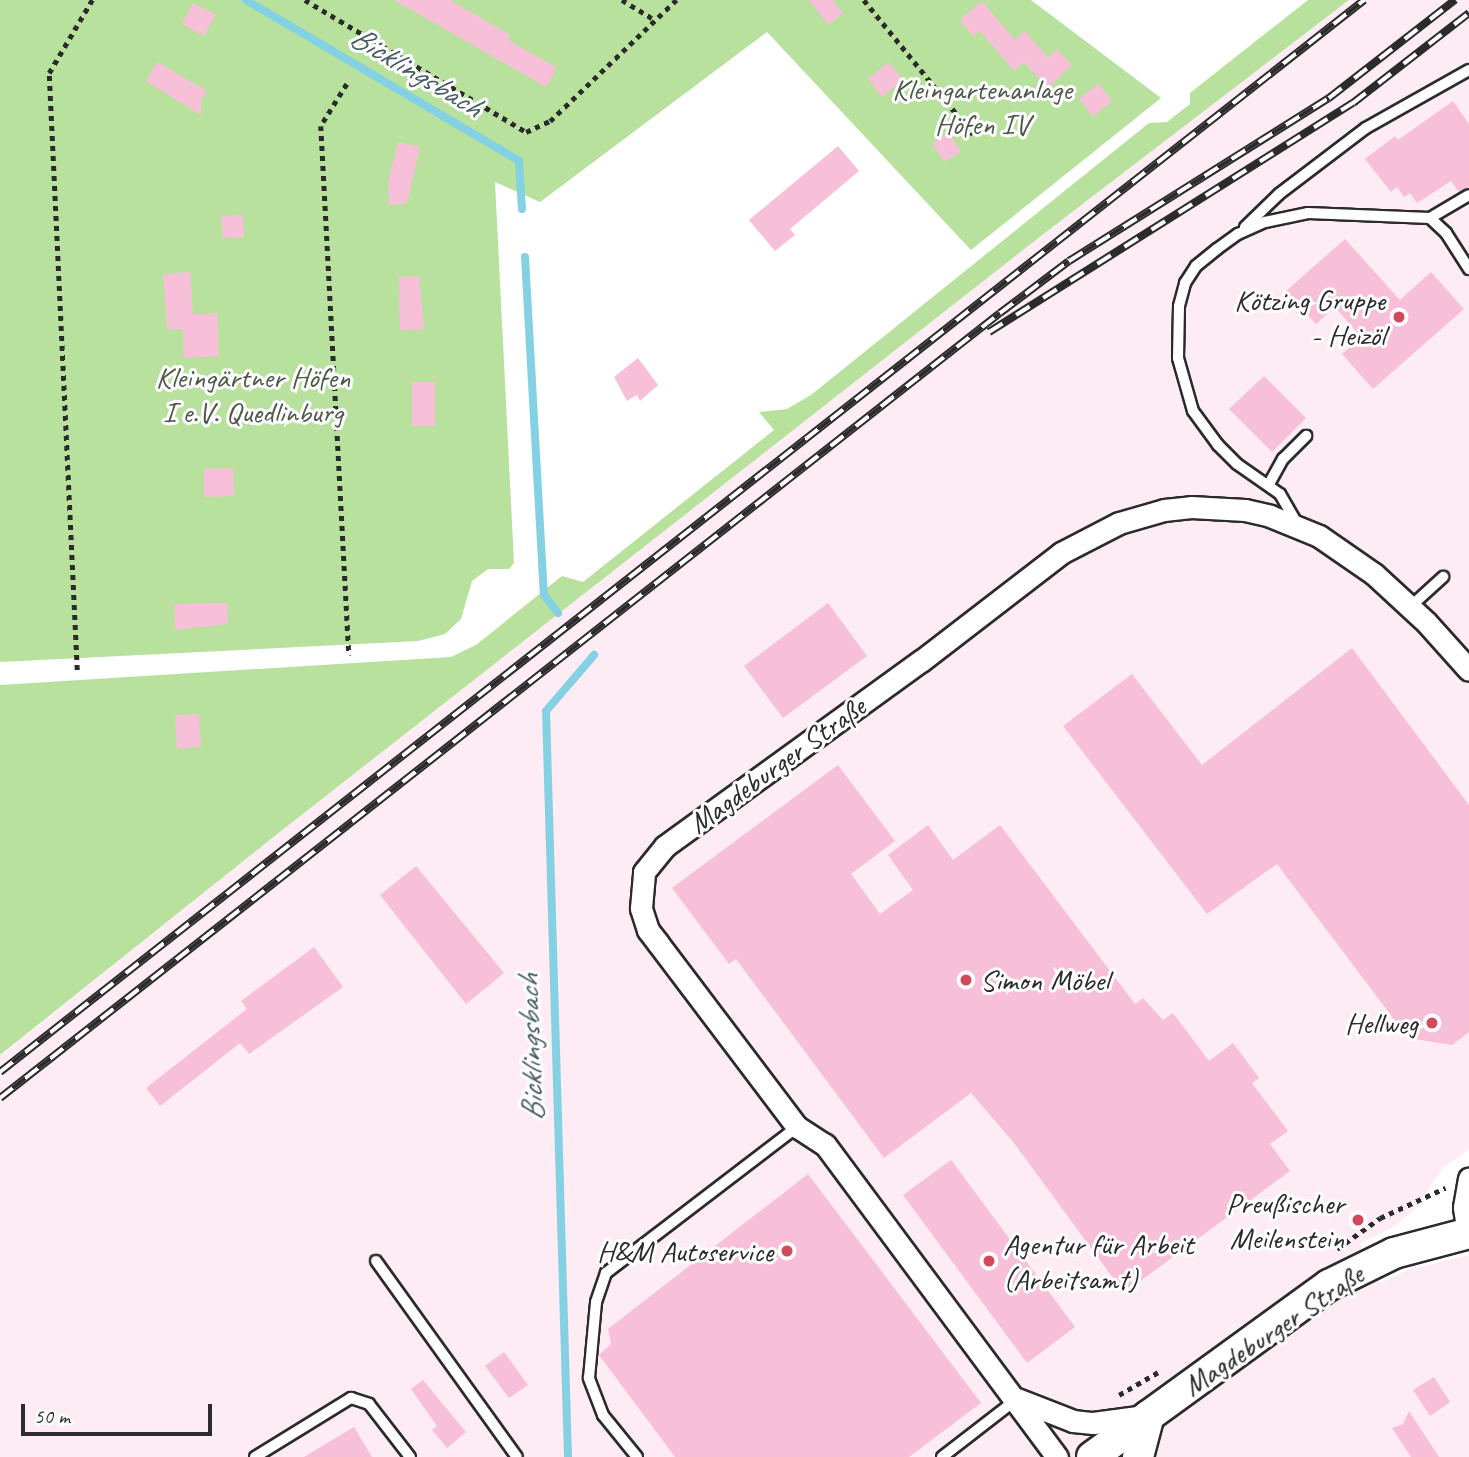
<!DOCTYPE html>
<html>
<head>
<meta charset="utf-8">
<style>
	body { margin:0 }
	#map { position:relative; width:1469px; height:1457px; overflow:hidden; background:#fff; font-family:Caveat,sans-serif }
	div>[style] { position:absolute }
	.built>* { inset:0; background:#fdecf3 }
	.green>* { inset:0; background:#b7e19d }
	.stream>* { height:8px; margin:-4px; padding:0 4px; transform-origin:4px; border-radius:4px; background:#84d1e3 }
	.building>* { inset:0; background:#f7c0d8 }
	.path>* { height:4.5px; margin-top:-2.25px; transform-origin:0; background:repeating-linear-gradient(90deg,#2b2b2b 0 5px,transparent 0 10px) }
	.roads { filter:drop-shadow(2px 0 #2b2b2b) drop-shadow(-2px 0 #2b2b2b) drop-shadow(0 2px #2b2b2b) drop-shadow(0 -2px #2b2b2b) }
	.lane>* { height:10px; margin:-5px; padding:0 5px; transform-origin:5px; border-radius:5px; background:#fff }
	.street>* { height:21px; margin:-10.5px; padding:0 10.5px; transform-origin:10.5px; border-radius:10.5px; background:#fff }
	.secondary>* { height:30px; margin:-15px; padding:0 15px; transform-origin:15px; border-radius:15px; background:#fff }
	.rail>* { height:8px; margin-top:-4px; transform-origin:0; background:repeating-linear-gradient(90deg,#fff 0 16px,#2b2b2b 0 32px); box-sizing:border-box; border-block:2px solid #2b2b2b }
	.dots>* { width:19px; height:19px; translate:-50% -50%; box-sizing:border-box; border:4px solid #fff; border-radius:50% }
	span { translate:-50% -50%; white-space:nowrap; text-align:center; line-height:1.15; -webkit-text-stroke:6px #fff; paint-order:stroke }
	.park-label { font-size:30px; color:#4e5848 }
	.poi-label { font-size:30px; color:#2b2b2b }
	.right { translate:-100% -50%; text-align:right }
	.left { translate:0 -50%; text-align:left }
	.street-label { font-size:30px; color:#2b2b2b }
	.water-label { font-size:32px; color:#465d62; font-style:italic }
	.scale { position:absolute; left:21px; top:1404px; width:191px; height:32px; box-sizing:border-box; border:4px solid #2b2b2b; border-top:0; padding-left:9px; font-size:21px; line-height:24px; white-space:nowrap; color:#2b2b2b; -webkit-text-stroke:5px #fff; paint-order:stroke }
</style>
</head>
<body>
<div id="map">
	<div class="built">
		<div style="clip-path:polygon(1349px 0,1469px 0,1469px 1149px,1444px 1167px,1414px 1210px,1395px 1226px,1360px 1244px,1380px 1283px,1408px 1270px,1469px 1255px,1469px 1457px,0 1457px,0 1056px,276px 835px,1050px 229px)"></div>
	</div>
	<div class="green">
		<div style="clip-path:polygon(0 0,1031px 0,1161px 98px,971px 250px,767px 32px,540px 202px,495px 182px,514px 563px,509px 569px,488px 569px,472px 581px,461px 619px,445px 634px,418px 641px,0 662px)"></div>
		<div style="clip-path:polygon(1308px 0,1349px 0,1050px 229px,276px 835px,0 1055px,0 685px,451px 657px,476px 645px,562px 576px,583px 582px,774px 430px,759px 412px,787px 409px,811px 395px,1149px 123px,1167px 122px,1190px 104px,1190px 93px)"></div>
	</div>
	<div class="stream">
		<div style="left:246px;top:0;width:317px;rotate:30.5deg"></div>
		<div style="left:519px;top:161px;width:48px;rotate:86.4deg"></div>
		<div style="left:525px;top:257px;width:339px;rotate:86.8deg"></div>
		<div style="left:544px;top:595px;width:23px;rotate:52deg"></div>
		<div style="left:568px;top:1457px;width:746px;rotate:-91.69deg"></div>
		<div style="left:546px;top:711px;width:74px;rotate:-49.4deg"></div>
	</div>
	<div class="building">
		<div style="clip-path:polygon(394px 0,450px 0,510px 35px,508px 40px,557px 68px,546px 87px)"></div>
		<div style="clip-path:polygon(809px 0,833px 0,843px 13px,828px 25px)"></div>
		<div style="clip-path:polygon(982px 1px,1015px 40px,1025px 31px,1048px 58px,1057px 49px,1072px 65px,1048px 88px,1024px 62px,1014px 71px,980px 31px,973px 36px,960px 20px)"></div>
		<div style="clip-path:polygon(193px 3px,216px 15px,204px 36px,182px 24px)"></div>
		<div style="clip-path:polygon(157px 62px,207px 91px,201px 100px,201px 115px,146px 81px)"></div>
		<div style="clip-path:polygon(889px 62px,903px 80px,882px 97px,868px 79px)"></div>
		<div style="clip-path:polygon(1099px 84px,1112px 101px,1093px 117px,1079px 98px)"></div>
		<div style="clip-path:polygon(1453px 101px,1469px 124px,1469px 187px,1459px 192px,1451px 181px,1417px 203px,1410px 193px,1404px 197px,1397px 187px,1391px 192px,1365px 159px,1395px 136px,1398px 140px)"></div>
		<div style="clip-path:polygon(949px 132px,961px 152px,944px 162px,932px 143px)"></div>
		<div style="clip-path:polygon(398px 142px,420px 147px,407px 204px,389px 205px,388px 184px)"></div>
		<div style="clip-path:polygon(838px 146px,859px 171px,790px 229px,795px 235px,775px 251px,749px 220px)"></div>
		<div style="clip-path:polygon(243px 215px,244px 237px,223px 238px,221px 216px)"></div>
		<div style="clip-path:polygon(1345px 239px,1400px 300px,1431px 272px,1464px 309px,1373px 389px,1342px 354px,1361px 337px,1335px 307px,1316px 324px,1286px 291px)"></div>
		<div style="clip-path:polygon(190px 272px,193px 314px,217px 313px,219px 356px,184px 358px,183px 329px,167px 329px,163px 274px)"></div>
		<div style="clip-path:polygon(419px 276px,424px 329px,400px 330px,399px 277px)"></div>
		<div style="clip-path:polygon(638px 358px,658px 385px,640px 401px,637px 395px,627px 401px,614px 377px)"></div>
		<div style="clip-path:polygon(1264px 376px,1306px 418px,1272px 452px,1229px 409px)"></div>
		<div style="clip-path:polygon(412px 382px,435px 382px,435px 426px,412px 426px)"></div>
		<div style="clip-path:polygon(233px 468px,234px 496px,204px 497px,204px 469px)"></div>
		<div style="clip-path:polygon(227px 603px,228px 624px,175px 630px,174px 604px)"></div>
		<div style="clip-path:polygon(828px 603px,867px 656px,783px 718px,744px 666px)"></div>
		<div style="clip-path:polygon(1352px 648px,1469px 805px,1469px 1032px,1452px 1045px,1408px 1038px,1277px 864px,1207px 914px,1063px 726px,1132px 674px,1202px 765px)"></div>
		<div style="clip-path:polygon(199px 714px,201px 747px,177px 749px,175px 715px)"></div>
		<div style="clip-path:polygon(838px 765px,895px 841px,851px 874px,880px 914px,913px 890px,888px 855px,928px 825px,953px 860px,1000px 825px,1135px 1004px,1143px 998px,1163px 1020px,1173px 1013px,1209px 1061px,1233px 1043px,1259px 1078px,1252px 1083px,1288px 1131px,1270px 1144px,1290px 1171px,1124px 1293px,1014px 1143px,971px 1093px,884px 1158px,736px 959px,729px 964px,672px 888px)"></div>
		<div style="clip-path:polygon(416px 866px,504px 973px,466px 1004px,380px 895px)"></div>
		<div style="clip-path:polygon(314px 947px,343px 987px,249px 1054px,240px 1043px,160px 1106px,146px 1088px,247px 1009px,241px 1001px)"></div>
		<div style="clip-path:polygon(951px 1160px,1075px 1327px,1027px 1363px,903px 1195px)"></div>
		<div style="clip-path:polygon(808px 1174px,981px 1403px,909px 1457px,675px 1457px,599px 1355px,611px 1344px,608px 1329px)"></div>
		<div style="clip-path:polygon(504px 1352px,528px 1385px,509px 1398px,485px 1366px)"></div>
		<div style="clip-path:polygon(1434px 1377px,1450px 1402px,1430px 1416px,1413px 1390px)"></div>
		<div style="clip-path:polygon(423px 1380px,466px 1432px,447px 1448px,432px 1430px,437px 1426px,411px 1389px)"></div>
		<div style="clip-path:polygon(1409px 1411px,1439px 1457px,1411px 1457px,1392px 1428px,1403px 1424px)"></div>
		<div style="clip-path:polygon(354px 1427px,372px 1457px,304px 1457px)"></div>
	</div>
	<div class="path">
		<div style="left:305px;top:0;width:257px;rotate:30.8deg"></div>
		<div style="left:526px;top:132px;width:26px;rotate:-25deg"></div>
		<div style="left:550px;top:121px;width:175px;rotate:-43.8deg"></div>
		<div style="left:622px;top:0;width:39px;rotate:31deg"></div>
		<div style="left:864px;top:0;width:173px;rotate:50.9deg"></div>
		<div style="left:347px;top:84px;width:49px;rotate:121.8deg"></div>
		<div style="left:321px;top:126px;width:530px;rotate:86.97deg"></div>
		<div style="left:77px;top:670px;width:598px;rotate:-92.69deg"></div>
		<div style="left:49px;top:73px;width:85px;rotate:-59.5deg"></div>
		<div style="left:1337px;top:1249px;width:53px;rotate:-35.8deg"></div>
		<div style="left:1380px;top:1218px;width:72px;rotate:-24.8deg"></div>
		<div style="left:1119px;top:1395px;width:48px;rotate:-30.3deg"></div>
	</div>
	<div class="roads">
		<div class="lane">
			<div style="left:1430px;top:218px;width:22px;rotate:43deg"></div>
			<div style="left:1446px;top:233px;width:43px;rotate:57.4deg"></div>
			<div style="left:1245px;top:227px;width:47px;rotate:-44.1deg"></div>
			<div style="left:1279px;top:194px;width:109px;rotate:-37.2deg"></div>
			<div style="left:1366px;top:128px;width:118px;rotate:-29.4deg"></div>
			<div style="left:1269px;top:484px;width:29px;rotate:-61deg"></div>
			<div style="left:1283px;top:459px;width:33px;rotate:-45deg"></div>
			<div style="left:1299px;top:527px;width:38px;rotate:-120deg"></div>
			<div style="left:1280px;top:494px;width:52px;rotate:-145.1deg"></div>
			<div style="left:1237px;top:464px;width:27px;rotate:-135deg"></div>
			<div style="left:1218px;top:445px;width:42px;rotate:-126.3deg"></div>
			<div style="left:1193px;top:411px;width:55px;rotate:-105.8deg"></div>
			<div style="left:1178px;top:358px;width:52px;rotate:-88.9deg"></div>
			<div style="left:1179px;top:306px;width:24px;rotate:-75deg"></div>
			<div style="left:1185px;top:283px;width:20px;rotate:-57deg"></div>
			<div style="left:1196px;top:266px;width:27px;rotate:-39deg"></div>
			<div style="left:1217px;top:249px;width:26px;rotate:-36deg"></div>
			<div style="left:1238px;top:234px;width:30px;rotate:-24deg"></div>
			<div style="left:1265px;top:222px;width:44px;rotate:-11.8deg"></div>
			<div style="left:1308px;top:213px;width:122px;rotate:2.3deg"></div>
			<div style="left:1430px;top:218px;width:45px;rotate:-30.5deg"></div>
			<div style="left:1410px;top:607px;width:45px;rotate:-42.3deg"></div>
			<div style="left:376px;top:1261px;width:241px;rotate:54.3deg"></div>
			<div style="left:255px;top:1457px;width:113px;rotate:-31.6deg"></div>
			<div style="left:351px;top:1398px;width:19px;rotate:18deg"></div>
			<div style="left:369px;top:1404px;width:67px;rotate:52.3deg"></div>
			<div style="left:637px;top:1457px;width:54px;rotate:-129deg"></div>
			<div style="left:603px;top:1415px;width:40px;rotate:-111deg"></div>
			<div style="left:589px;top:1378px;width:76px;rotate:-84.7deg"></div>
			<div style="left:596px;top:1302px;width:31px;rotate:-71deg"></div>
			<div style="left:606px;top:1273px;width:240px;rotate:-37.4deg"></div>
			<div style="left:942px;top:1457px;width:95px;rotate:-37.7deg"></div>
		</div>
		<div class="street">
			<div style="left:1468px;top:1233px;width:26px;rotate:-99deg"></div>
			<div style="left:1464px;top:1207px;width:29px;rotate:-80deg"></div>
			<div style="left:1017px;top:1399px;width:60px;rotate:21.4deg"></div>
			<div style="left:1073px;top:1421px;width:20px;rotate:6deg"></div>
			<div style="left:1093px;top:1423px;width:51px;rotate:-7.8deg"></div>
			<div style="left:1057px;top:1457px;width:389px;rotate:-126.6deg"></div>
			<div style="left:825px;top:1145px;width:33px;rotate:-147deg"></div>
			<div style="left:797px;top:1127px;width:231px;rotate:-127.1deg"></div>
			<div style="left:658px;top:943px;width:16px;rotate:-128deg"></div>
			<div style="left:648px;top:930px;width:23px;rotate:-108deg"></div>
			<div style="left:641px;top:908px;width:36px;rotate:-85deg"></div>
			<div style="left:644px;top:872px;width:33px;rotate:-51deg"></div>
			<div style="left:665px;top:846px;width:316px;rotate:-35.9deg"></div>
			<div style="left:921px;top:661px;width:177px;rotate:-37.6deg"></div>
			<div style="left:1061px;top:553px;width:65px;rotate:-27.3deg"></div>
			<div style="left:1119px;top:523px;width:47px;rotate:-16.1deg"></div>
			<div style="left:1164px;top:510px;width:27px;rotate:-6deg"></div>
			<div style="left:1191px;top:507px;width:54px;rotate:3.2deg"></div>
			<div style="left:1245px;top:510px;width:26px;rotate:13deg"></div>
			<div style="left:1270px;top:516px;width:53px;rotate:22.2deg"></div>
			<div style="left:1319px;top:536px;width:67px;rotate:34.6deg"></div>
			<div style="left:1374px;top:574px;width:71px;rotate:42.7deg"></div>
			<div style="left:1426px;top:622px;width:64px;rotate:48.1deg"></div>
		</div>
		<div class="secondary">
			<div style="left:1092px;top:1457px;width:293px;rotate:-36deg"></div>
			<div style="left:1329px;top:1285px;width:72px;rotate:-26.2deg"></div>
			<div style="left:1394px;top:1253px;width:78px;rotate:-14.9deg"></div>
			<div style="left:1138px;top:1457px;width:43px;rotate:-75.3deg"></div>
		</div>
	</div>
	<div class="rail">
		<div style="left:989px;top:332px;width:430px;rotate:-32.2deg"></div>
		<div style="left:1353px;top:103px;width:147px;rotate:-37.8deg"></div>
		<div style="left:0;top:1072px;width:1735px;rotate:-38.16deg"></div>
		<div style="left:0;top:1098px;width:1271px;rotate:-38.13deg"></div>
		<div style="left:1000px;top:313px;width:86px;rotate:-37deg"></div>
		<div style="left:1069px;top:261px;width:307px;rotate:-32.1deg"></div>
		<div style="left:1329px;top:98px;width:160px;rotate:-37.9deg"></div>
	</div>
	<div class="dots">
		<div style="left:1399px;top:317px;background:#d1495b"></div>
		<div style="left:966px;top:980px;background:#d1495b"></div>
		<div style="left:1432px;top:1023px;background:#d1495b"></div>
		<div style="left:1358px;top:1220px;background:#d1495b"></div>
		<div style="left:787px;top:1251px;background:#d1495b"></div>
		<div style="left:989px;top:1261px;background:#d1495b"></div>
	</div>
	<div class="park-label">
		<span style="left:982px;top:106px">Kleingartenanlage<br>Höfen IV</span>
		<span style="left:253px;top:394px">Kleingärtner Höfen<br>I e.V. Quedlinburg</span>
	</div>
	<div class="poi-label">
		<span class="right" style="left:1385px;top:317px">Kötzing Gruppe<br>- Heizöl</span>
		<span class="left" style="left:980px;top:980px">Simon Möbel</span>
		<span class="right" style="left:1418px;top:1023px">Hellweg</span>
		<span class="right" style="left:1344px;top:1220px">Preußischer<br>Meilenstein</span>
		<span class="left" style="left:1003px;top:1261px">Agentur für Arbeit<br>(Arbeitsamt)</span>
		<span class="right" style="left:773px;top:1251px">H&amp;M Autoservice</span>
	</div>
	<div class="street-label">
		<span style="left:777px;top:765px;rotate:-36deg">Magdeburger Straße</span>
		<span style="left:1273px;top:1330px;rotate:-34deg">Magdeburger Straße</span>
	</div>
	<div class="water-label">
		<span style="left:416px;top:72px;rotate:31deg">Bicklingsbach</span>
		<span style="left:531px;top:1048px;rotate:-92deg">Bicklingsbach</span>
	</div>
	<div class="scale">50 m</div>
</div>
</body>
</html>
